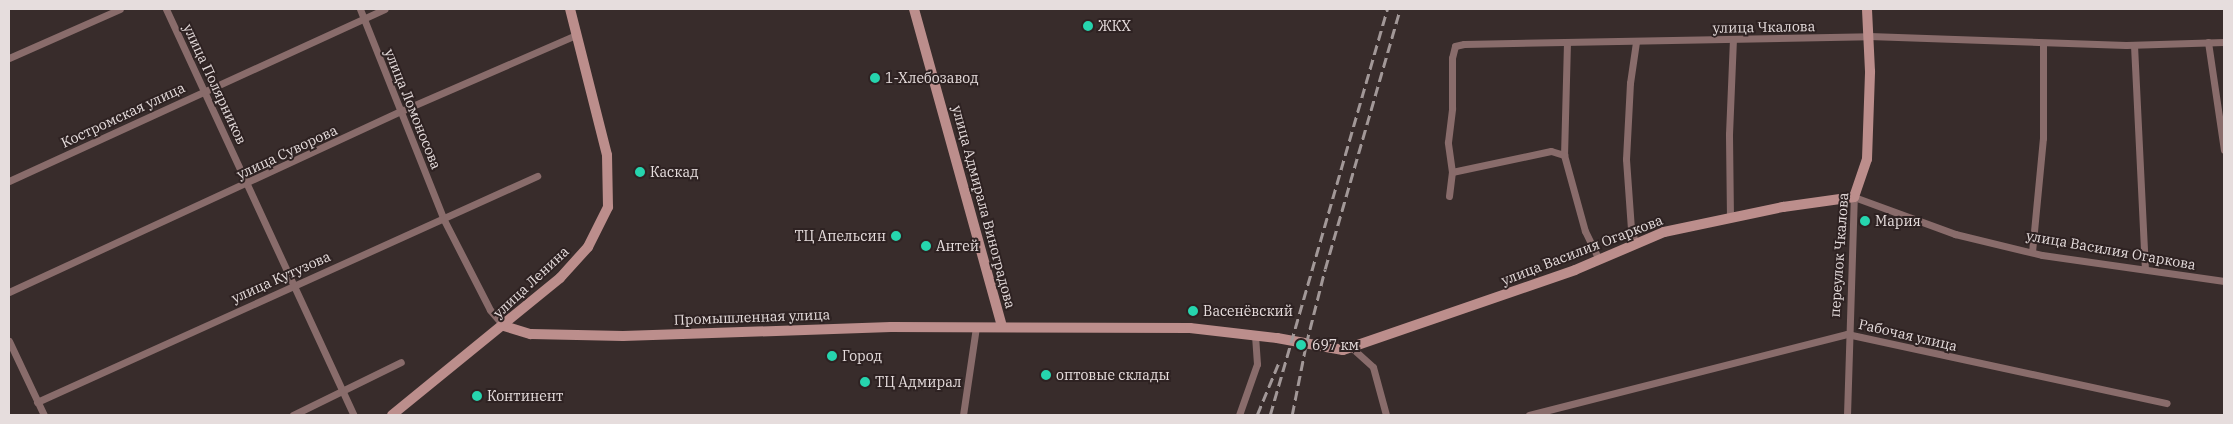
<!DOCTYPE html>
<html>
<head>
<meta charset="utf-8">
<style>
	body { margin:0 }
	#map { position:relative; width:2233px; height:424px; overflow:hidden; background:#382c2b; font-family:"IBM Plex Serif",serif }
	div>[style] { position:absolute }
	.street>* { height:7px; margin:-3.5px; padding:0 3.5px; transform-origin:3.5px; border-radius:3.5px; background:#896c6b }
	.secondary>* { height:10px; margin:-5px; padding:0 5px; transform-origin:5px; border-radius:5px; background:#bc8e8c }
	.rail>* { height:2.5px; margin-top:-1.25px; transform-origin:0; background:repeating-linear-gradient(90deg,#a29898 0 10px,transparent 0 15px) }
	.dots>* { width:14px; height:14px; translate:-50% -50%; box-sizing:border-box; border:2px solid #2e2222; border-radius:50% }
	span { translate:-50% -50%; white-space:nowrap; text-align:center; line-height:1.15; -webkit-text-stroke:4px #2e2222; paint-order:stroke }
	.poi-label { font-size:14px; color:#e6dddd }
	.left { translate:0 -50%; text-align:left }
	.right { translate:-100% -50%; text-align:right }
	.street-label { font-size:14px; color:#e6dddd }
	.frame { position:absolute; inset:0; border:10px solid #e6dddd; pointer-events:none }
</style>
</head>
<body>
<div id="map">
	<div class="street">
		<div style="left:166px;top:9px;width:447px;rotate:65.2deg"></div>
		<div style="left:360px;top:9px;width:225px;rotate:68.3deg"></div>
		<div style="left:443px;top:218px;width:103px;rotate:62.9deg"></div>
		<div style="left:490px;top:310px;width:21px;rotate:49deg"></div>
		<div style="left:1567px;top:42px;width:113px;rotate:91.5deg"></div>
		<div style="left:1564px;top:155px;width:79px;rotate:74.6deg"></div>
		<div style="left:1585px;top:231px;width:32px;rotate:64deg"></div>
		<div style="left:2208px;top:42px;width:109px;rotate:81.6deg"></div>
		<div style="left:2134px;top:45px;width:224px;rotate:87.2deg"></div>
		<div style="left:9px;top:58px;width:121px;rotate:-23.8deg"></div>
		<div style="left:1452px;top:172px;width:101px;rotate:-12deg"></div>
		<div style="left:1551px;top:151px;width:14px;rotate:17deg"></div>
		<div style="left:9px;top:181px;width:413px;rotate:-24.6deg"></div>
		<div style="left:1449px;top:196px;width:24px;rotate:-83deg"></div>
		<div style="left:1452px;top:172px;width:30px;rotate:-98deg"></div>
		<div style="left:1448px;top:142px;width:34px;rotate:-83deg"></div>
		<div style="left:1452px;top:108px;width:50px;rotate:-90deg"></div>
		<div style="left:1452px;top:58px;width:12px;rotate:-76deg"></div>
		<div style="left:1455px;top:46px;width:9px;rotate:-13deg"></div>
		<div style="left:1464px;top:44px;width:405px;rotate:-1.1deg"></div>
		<div style="left:1869px;top:36px;width:257px;rotate:2deg"></div>
		<div style="left:2126px;top:45px;width:98px;rotate:-1.8deg"></div>
		<div style="left:1730px;top:218px;width:84px;rotate:-90.7deg"></div>
		<div style="left:1729px;top:134px;width:94px;rotate:-87.6deg"></div>
		<div style="left:1635px;top:242px;width:14px;rotate:-107deg"></div>
		<div style="left:1631px;top:229px;width:70px;rotate:-94.1deg"></div>
		<div style="left:1626px;top:159px;width:76px;rotate:-87deg"></div>
		<div style="left:1630px;top:83px;width:41px;rotate:-81.7deg"></div>
		<div style="left:2032px;top:252px;width:115px;rotate:-84.5deg"></div>
		<div style="left:2043px;top:138px;width:95px;rotate:-90deg"></div>
		<div style="left:9px;top:292px;width:432px;rotate:-24.8deg"></div>
		<div style="left:401px;top:111px;width:191px;rotate:-23.5deg"></div>
		<div style="left:9px;top:341px;width:82px;rotate:64.7deg"></div>
		<div style="left:1352px;top:348px;width:28px;rotate:42deg"></div>
		<div style="left:1373px;top:367px;width:50px;rotate:74.8deg"></div>
		<div style="left:37px;top:402px;width:549px;rotate:-24.32deg"></div>
		<div style="left:293px;top:415px;width:120px;rotate:-26.1deg"></div>
		<div style="left:963px;top:415px;width:89px;rotate:-81.6deg"></div>
		<div style="left:1239px;top:415px;width:54px;rotate:-70.6deg"></div>
		<div style="left:1257px;top:364px;width:28px;rotate:-94deg"></div>
		<div style="left:1529px;top:415px;width:328px;rotate:-14.3deg"></div>
		<div style="left:1847px;top:334px;width:327px;rotate:12.2deg"></div>
		<div style="left:1847px;top:415px;width:218px;rotate:-88.2deg"></div>
		<div style="left:1854px;top:197px;width:108px;rotate:20.1deg"></div>
		<div style="left:1955px;top:234px;width:89px;rotate:13.6deg"></div>
		<div style="left:2042px;top:255px;width:184px;rotate:8.1deg"></div>
	</div>
	<div class="secondary">
		<div style="left:914px;top:9px;width:329px;rotate:74.5deg"></div>
		<div style="left:504px;top:326px;width:28px;rotate:17deg"></div>
		<div style="left:531px;top:334px;width:92px;rotate:1.2deg"></div>
		<div style="left:623px;top:336px;width:268px;rotate:-1.9deg"></div>
		<div style="left:891px;top:327px;width:299px;rotate:0.2deg"></div>
		<div style="left:1190px;top:328px;width:88px;rotate:6.6deg"></div>
		<div style="left:1277px;top:338px;width:67px;rotate:10.3deg"></div>
		<div style="left:1343px;top:350px;width:245px;rotate:-19deg"></div>
		<div style="left:1575px;top:270px;width:97px;rotate:-23.1deg"></div>
		<div style="left:1664px;top:232px;width:122px;rotate:-11.9deg"></div>
		<div style="left:1783px;top:207px;width:72px;rotate:-8deg"></div>
		<div style="left:1854px;top:197px;width:40px;rotate:-71.1deg"></div>
		<div style="left:1867px;top:159px;width:88px;rotate:-88deg"></div>
		<div style="left:1870px;top:71px;width:62px;rotate:-92.8deg"></div>
		<div style="left:392px;top:415px;width:217px;rotate:-39.2deg"></div>
		<div style="left:560px;top:278px;width:42px;rotate:-47.9deg"></div>
		<div style="left:588px;top:247px;width:45px;rotate:-63.4deg"></div>
		<div style="left:608px;top:207px;width:52px;rotate:-91.1deg"></div>
		<div style="left:607px;top:155px;width:151px;rotate:-104.2deg"></div>
	</div>
	<div class="rail">
		<div style="left:1257px;top:415px;width:57px;rotate:-67.5deg"></div>
		<div style="left:1270px;top:415px;width:423px;rotate:-73.9deg"></div>
		<div style="left:1292px;top:415px;width:72px;rotate:-78.8deg"></div>
		<div style="left:1306px;top:344px;width:77px;rotate:-75.8deg"></div>
		<div style="left:1325px;top:269px;width:271px;rotate:-73.9deg"></div>
	</div>
	<div class="dots">
		<div style="left:1088px;top:26px;background:#26d5ae"></div>
		<div style="left:875px;top:78px;background:#26d5ae"></div>
		<div style="left:640px;top:172px;background:#26d5ae"></div>
		<div style="left:1865px;top:221px;background:#26d5ae"></div>
		<div style="left:896px;top:236px;background:#26d5ae"></div>
		<div style="left:926px;top:246px;background:#26d5ae"></div>
		<div style="left:1193px;top:311px;background:#26d5ae"></div>
		<div style="left:1301px;top:345px;background:#26d5ae"></div>
		<div style="left:832px;top:356px;background:#26d5ae"></div>
		<div style="left:1046px;top:375px;background:#26d5ae"></div>
		<div style="left:865px;top:382px;background:#26d5ae"></div>
		<div style="left:477px;top:396px;background:#26d5ae"></div>
	</div>
	<div class="poi-label">
		<span class="left" style="left:1098px;top:26px">ЖКХ</span>
		<span class="left" style="left:885px;top:78px">1-Хлебозавод</span>
		<span class="left" style="left:650px;top:172px">Каскад</span>
		<span class="left" style="left:1875px;top:221px">Мария</span>
		<span class="right" style="left:886px;top:236px">ТЦ Апельсин</span>
		<span class="left" style="left:936px;top:246px">Антей</span>
		<span class="left" style="left:1203px;top:311px">Васенёвский</span>
		<span class="left" style="left:1312px;top:345px">697 км</span>
		<span class="left" style="left:842px;top:356px">Город</span>
		<span class="left" style="left:1056px;top:375px">оптовые склады</span>
		<span class="left" style="left:875px;top:382px">ТЦ Адмирал</span>
		<span class="left" style="left:487px;top:396px">Континент</span>
	</div>
	<div class="street-label">
		<span style="left:1764px;top:27px;rotate:-1deg">улица Чкалова</span>
		<span style="left:215px;top:84px;rotate:65deg">улица Полярников</span>
		<span style="left:413px;top:109px;rotate:68deg">улица Ломоносова</span>
		<span style="left:123px;top:115px;rotate:-25deg">Костромская улица</span>
		<span style="left:287px;top:152px;rotate:-25deg">улица Суворова</span>
		<span style="left:984px;top:207px;rotate:75deg">улица Адмирала Виноградова</span>
		<span style="left:1582px;top:250px;rotate:-21deg">улица Василия Огаркова</span>
		<span style="left:2111px;top:250px;rotate:10deg">улица Василия Огаркова</span>
		<span style="left:1839px;top:255px;rotate:-86deg">переулок Чкалова</span>
		<span style="left:281px;top:277px;rotate:-24deg">улица Кутузова</span>
		<span style="left:531px;top:282px;rotate:-43deg">улица Ленина</span>
		<span style="left:752px;top:317px;rotate:-2deg">Промышленная улица</span>
		<span style="left:1908px;top:335px;rotate:13deg">Рабочая улица</span>
	</div>
	<div class="frame"></div>
</div>
</body>
</html>
